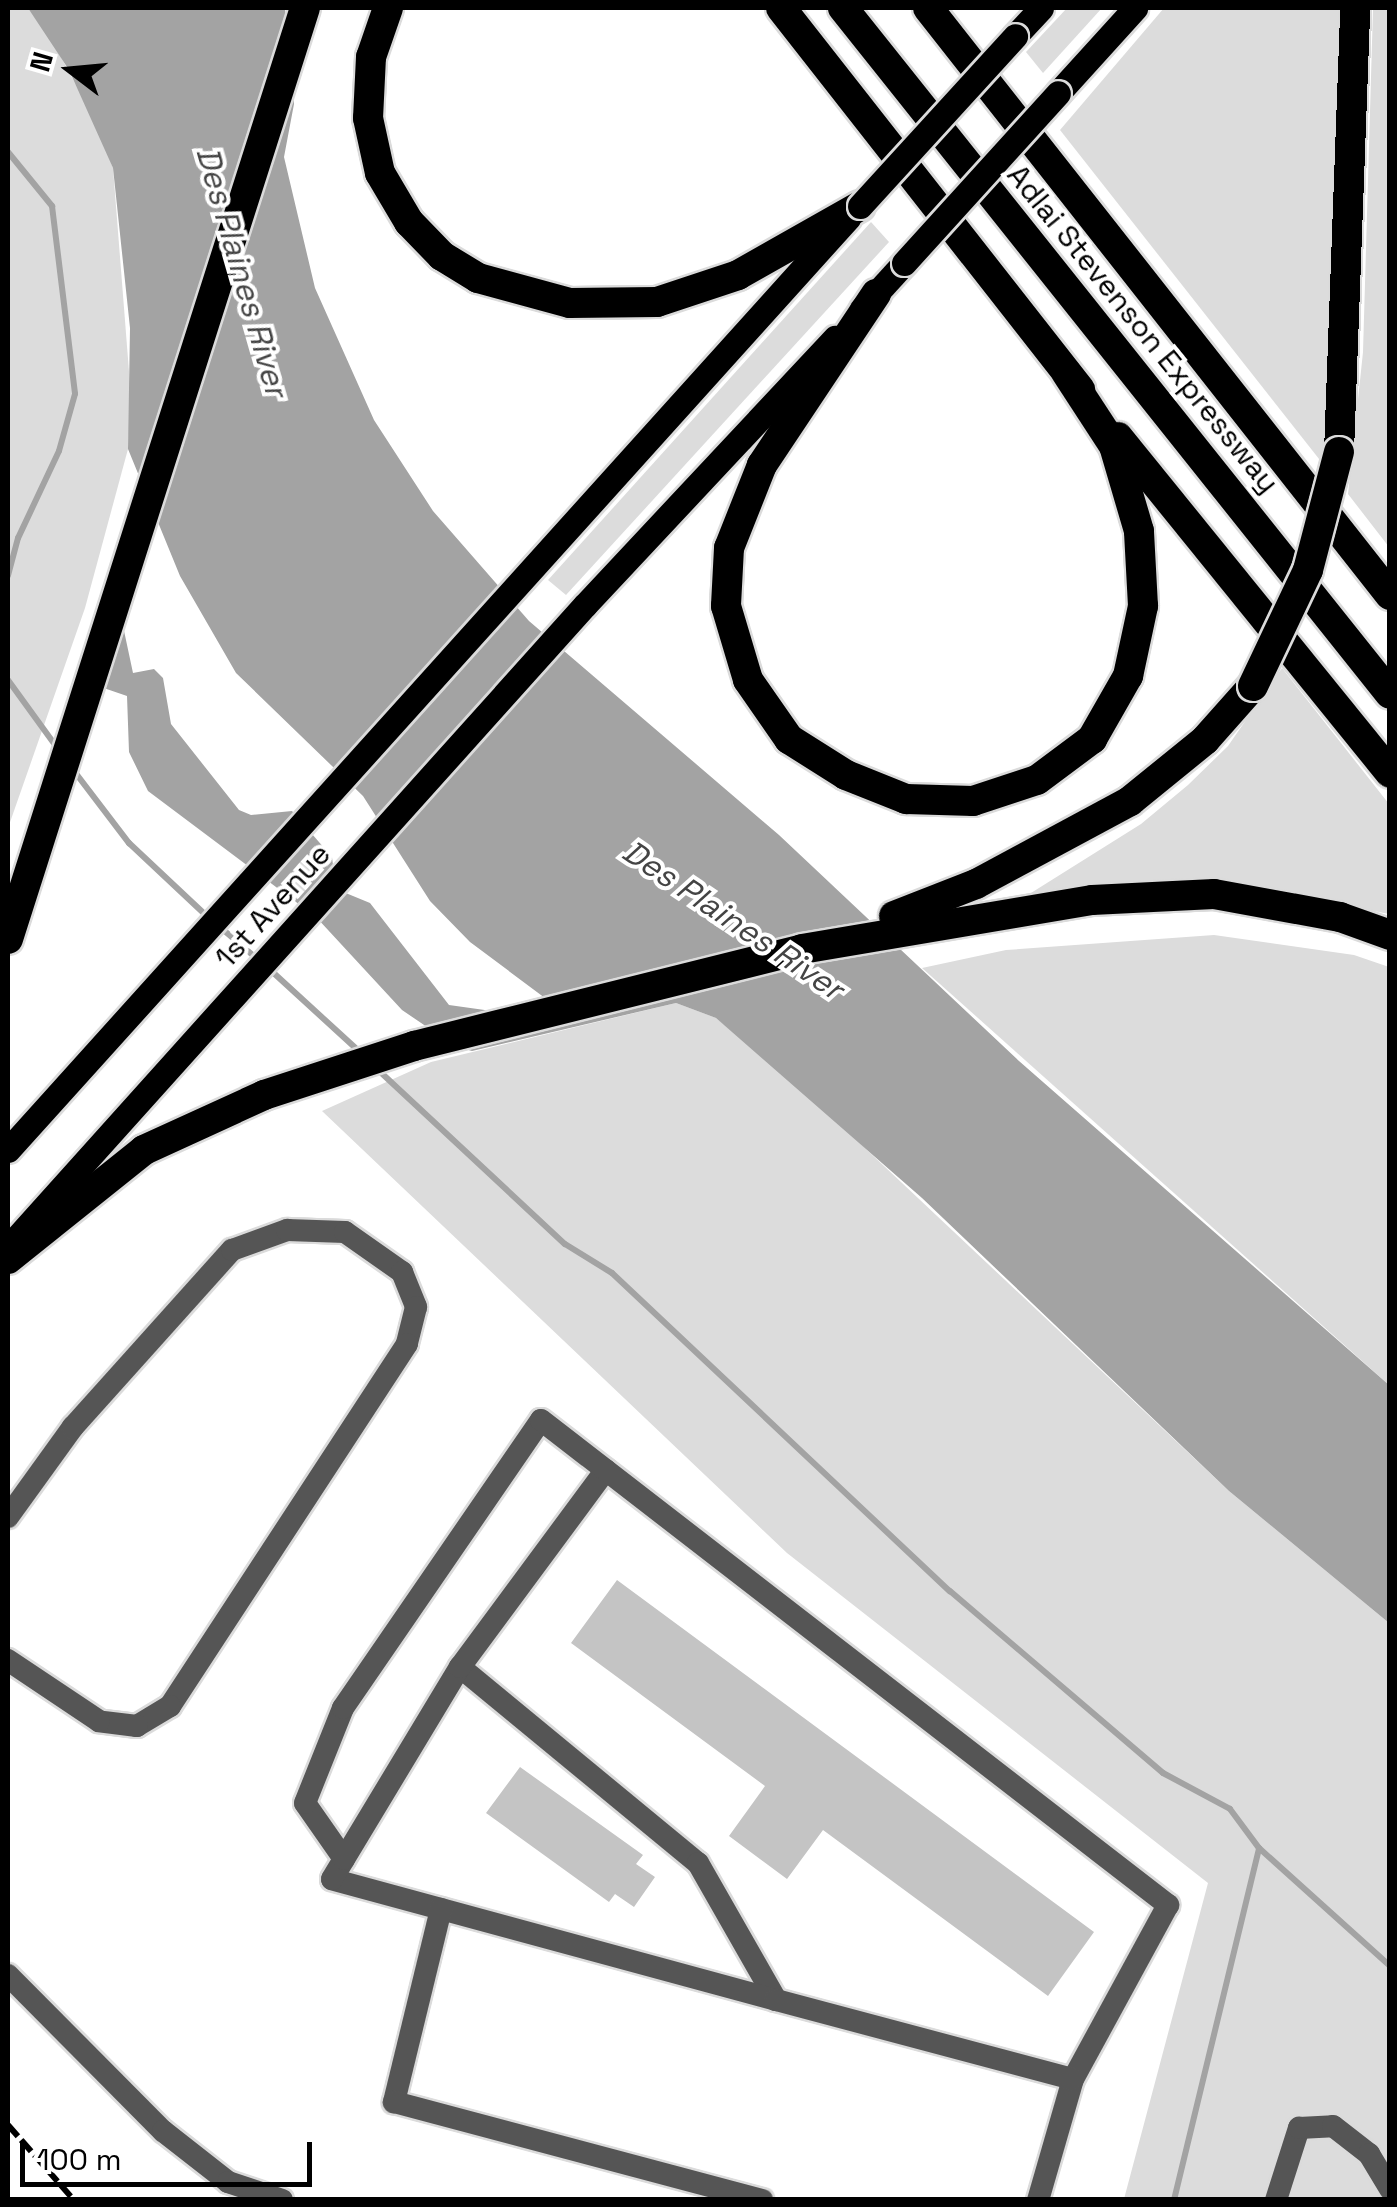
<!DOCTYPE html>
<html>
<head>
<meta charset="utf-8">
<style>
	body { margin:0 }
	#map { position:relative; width:1397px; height:2207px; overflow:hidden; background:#fff; font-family:"Space Grotesk",sans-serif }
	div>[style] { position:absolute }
	.green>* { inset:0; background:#dcdcdc }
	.water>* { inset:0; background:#a3a3a3 }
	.stream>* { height:6px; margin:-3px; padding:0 3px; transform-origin:3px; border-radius:3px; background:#a3a3a3 }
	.building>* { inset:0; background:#c4c4c4 }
	.roads { filter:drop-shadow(2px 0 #dbdbdb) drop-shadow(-2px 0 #dbdbdb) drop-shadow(0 2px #dbdbdb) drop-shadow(0 -2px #dbdbdb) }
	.minor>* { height:22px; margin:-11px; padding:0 11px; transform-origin:11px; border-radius:11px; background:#555 }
	.major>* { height:25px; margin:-12.5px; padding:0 12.5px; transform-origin:12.5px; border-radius:12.5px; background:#000 }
	.highway>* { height:30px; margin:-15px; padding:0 15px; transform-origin:15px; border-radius:15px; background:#000 }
	.rail>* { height:6px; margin-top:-3px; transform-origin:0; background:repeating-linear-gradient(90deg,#000 0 15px,transparent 0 20px) }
	.bridges { filter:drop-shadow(2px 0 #dbdbdb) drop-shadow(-2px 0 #dbdbdb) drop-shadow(0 2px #dbdbdb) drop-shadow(0 -2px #dbdbdb) }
	.major-bridge>* { height:25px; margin:-12.5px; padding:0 12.5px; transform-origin:12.5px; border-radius:12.5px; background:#000 }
	.highway-bridge>* { height:30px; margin:-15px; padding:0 15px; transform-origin:15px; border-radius:15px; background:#000 }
	span { translate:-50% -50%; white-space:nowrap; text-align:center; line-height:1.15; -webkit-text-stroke:8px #fff; paint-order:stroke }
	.street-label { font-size:30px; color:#000 }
	.water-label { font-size:32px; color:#444; font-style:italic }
	.frame { position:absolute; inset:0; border:10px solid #000; pointer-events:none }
	.north { position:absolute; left:20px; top:20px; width:100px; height:100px; -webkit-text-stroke:8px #fff; paint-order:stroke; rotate:286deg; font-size:28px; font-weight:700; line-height:40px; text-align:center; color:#000 }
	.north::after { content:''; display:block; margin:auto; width:35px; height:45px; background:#000; clip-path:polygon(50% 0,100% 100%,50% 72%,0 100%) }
	.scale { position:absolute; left:20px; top:2142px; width:292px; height:45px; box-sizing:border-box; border:5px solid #000; border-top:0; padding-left:12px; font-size:30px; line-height:35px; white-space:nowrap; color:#000; -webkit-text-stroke:8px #fff; paint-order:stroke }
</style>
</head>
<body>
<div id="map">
	<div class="green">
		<div style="clip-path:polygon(8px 8px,28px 8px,49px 35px,94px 118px,113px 168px,131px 397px,128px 449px,85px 608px,8px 828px)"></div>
		<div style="clip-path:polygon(1067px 8px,1102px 8px,1043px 73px,1026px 52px)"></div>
		<div style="clip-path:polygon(1164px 8px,1345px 8px,1323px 464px,1060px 130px)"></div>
		<div style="clip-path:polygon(1373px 8px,1390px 8px,1389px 547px,1348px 494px,1363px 352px)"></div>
		<div style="clip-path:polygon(871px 222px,889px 242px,566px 595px,548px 580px)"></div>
		<div style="clip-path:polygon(1282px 668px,1389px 804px,1389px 914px,1238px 884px,1154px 881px,1023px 898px,1141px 824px,1188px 785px,1228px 746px)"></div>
		<div style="clip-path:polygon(1214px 935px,1354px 955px,1389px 967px,1389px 1385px,922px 968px,1006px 950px)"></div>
		<div style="clip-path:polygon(676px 1003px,716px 1018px,798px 1085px,1229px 1491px,1389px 1623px,1389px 2199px,1124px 2199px,1208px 1883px,787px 1553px,322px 1111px,431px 1062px)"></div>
	</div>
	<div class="water">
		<div style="clip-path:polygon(28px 8px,285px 8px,294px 104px,284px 157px,315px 288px,374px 420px,433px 511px,529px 621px,779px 835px,1019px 1061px,1389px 1385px,1389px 1623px,1229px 1491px,922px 1198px,716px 1018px,676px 1003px,472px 1051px,455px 1046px,402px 1010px,316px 917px,148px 791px,129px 752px,127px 696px,92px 684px,123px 626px,133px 673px,154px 669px,163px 678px,171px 724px,239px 810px,251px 815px,292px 811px,332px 857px,336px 889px,370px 903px,449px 1005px,506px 1013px,549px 1001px,470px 942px,430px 901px,363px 796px,236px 673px,180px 576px,128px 449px,130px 328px,113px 168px,69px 70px)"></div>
	</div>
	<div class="stream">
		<div style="left:8px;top:152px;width:70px;rotate:50.8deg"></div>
		<div style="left:52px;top:206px;width:189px;rotate:83deg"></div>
		<div style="left:75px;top:394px;width:59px;rotate:105.7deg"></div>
		<div style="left:59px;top:451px;width:96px;rotate:115.2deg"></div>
		<div style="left:18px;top:538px;width:39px;rotate:105deg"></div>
		<div style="left:8px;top:680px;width:85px;rotate:54.1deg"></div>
		<div style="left:71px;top:767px;width:96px;rotate:52.7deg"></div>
		<div style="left:129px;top:843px;width:111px;rotate:43.2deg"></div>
		<div style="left:220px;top:927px;width:48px;rotate:40.7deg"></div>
		<div style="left:266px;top:966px;width:127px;rotate:42.5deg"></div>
		<div style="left:376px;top:1068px;width:258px;rotate:43deg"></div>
		<div style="left:565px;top:1244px;width:55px;rotate:31.7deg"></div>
		<div style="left:612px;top:1273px;width:464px;rotate:43.3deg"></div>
		<div style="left:950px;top:1591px;width:280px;rotate:40.5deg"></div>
		<div style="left:1163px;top:1773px;width:76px;rotate:28.2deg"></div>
		<div style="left:1230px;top:1809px;width:49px;rotate:53.4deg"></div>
		<div style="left:1259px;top:1848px;width:176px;rotate:42deg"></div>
		<div style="left:1174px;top:2200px;width:362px;rotate:-76.4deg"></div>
	</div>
	<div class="building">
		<div style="clip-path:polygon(617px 1580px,1094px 1932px,1048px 1996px,823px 1830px,787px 1879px,729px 1836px,765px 1786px,571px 1643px)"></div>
		<div style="clip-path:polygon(520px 1767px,643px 1855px,636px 1864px,655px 1877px,634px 1907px,615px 1894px,609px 1902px,486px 1813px)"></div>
	</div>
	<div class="roads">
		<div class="minor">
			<div style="left:8px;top:1517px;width:111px;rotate:-54.2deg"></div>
			<div style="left:73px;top:1427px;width:238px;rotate:-48.1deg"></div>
			<div style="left:232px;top:1250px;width:59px;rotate:-20deg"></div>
			<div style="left:287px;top:1230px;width:58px;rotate:2deg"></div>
			<div style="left:345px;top:1232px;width:70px;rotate:35.1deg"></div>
			<div style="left:402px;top:1272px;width:38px;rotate:68deg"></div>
			<div style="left:416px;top:1307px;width:38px;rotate:104deg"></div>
			<div style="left:407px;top:1344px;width:433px;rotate:123.2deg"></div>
			<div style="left:170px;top:1706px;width:39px;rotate:149deg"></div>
			<div style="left:137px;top:1726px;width:38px;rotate:-173deg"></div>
			<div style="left:99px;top:1721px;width:110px;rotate:-146.2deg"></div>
			<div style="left:460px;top:1667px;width:308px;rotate:39.5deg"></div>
			<div style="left:698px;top:1863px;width:158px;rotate:60.3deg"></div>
			<div style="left:776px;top:2000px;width:460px;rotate:-164.8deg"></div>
			<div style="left:332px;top:1879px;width:248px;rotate:-58.9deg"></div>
			<div style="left:460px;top:1667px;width:245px;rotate:-53.5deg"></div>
			<div style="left:344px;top:1859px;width:68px;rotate:-124.9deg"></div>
			<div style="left:305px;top:1803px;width:102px;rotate:-68.2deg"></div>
			<div style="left:343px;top:1708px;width:349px;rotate:-55.5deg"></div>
			<div style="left:541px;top:1420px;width:793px;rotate:37.72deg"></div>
			<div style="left:1168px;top:1905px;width:198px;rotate:118.6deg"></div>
			<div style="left:1073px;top:2079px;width:126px;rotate:106.1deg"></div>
			<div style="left:441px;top:1909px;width:199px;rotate:103.7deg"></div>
			<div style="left:394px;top:2102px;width:381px;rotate:14.9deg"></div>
			<div style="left:8px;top:1975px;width:220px;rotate:45.2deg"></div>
			<div style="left:163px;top:2131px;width:83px;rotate:38.1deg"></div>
			<div style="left:228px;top:2182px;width:57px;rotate:18.4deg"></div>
			<div style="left:776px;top:2000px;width:307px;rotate:14.9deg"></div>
			<div style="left:1276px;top:2200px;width:76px;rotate:-72.3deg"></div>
			<div style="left:1299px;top:2128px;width:34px;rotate:-3deg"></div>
			<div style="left:1333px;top:2126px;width:46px;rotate:37.9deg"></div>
			<div style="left:1369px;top:2154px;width:41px;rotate:59deg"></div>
		</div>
		<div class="major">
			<div style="left:1015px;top:36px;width:38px;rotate:-47deg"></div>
			<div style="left:1058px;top:93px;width:115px;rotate:-47.8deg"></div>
			<div style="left:862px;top:309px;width:62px;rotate:-47.6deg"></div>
			<div style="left:8px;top:1150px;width:1255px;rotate:-47.97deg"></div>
			<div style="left:11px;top:1244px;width:859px;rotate:-48.07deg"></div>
			<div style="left:585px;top:605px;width:366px;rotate:-46.9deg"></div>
		</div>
		<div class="highway">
			<div style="left:388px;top:8px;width:52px;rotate:109.1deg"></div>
			<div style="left:371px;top:57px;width:61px;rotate:92.8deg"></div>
			<div style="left:368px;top:118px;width:56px;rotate:77.7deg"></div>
			<div style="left:380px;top:173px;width:57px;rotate:59.4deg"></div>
			<div style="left:409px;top:222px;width:47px;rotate:45.9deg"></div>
			<div style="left:442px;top:256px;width:42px;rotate:31.4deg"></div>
			<div style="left:478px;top:278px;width:95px;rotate:15.2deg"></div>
			<div style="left:570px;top:303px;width:87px;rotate:-0.7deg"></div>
			<div style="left:657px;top:302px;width:85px;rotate:-18.4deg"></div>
			<div style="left:738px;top:275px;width:140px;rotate:-29.5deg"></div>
			<div style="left:781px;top:8px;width:485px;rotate:51.9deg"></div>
			<div style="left:843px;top:8px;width:877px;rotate:51.43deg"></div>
			<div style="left:928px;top:8px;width:747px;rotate:51.8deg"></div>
			<div style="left:876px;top:294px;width:206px;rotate:123.7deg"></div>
			<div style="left:762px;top:465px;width:89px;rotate:111.7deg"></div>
			<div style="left:729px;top:548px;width:58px;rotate:93deg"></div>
			<div style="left:726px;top:606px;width:77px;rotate:73.4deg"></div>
			<div style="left:748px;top:680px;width:72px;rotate:55.2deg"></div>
			<div style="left:789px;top:739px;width:67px;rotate:32.3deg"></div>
			<div style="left:846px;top:775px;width:65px;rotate:21.8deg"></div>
			<div style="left:906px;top:799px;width:67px;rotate:1.7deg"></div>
			<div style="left:973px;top:801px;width:67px;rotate:-18.2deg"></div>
			<div style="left:1037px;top:780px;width:69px;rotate:-36.7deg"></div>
			<div style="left:1092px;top:739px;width:73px;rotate:-60.3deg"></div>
			<div style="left:1128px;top:676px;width:72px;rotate:-77.9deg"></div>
			<div style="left:1143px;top:606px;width:75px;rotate:-93.1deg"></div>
			<div style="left:1139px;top:531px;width:89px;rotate:-106.4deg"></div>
			<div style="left:1114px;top:446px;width:86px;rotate:-123.1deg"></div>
			<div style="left:1118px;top:437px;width:432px;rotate:51deg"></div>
			<div style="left:1339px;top:452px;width:444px;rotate:-87.9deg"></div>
			<div style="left:894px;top:916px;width:88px;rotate:-21.3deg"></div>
			<div style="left:976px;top:884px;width:175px;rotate:-28.3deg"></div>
			<div style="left:1130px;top:801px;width:97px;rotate:-39.1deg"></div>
			<div style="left:1205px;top:740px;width:72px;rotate:-48.4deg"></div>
			<div style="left:8px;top:939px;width:977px;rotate:-72.31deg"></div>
			<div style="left:8px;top:1259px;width:174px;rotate:-38.7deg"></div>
			<div style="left:144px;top:1150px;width:132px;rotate:-24.6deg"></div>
			<div style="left:264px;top:1095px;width:158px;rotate:-18.1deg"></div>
			<div style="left:414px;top:1046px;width:400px;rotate:-14deg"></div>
			<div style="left:802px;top:949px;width:294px;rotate:-9.6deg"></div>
			<div style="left:1092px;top:900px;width:122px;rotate:-2.8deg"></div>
			<div style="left:1214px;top:894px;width:128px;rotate:10.3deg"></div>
			<div style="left:1340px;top:917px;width:53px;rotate:19.8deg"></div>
		</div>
	</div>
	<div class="rail">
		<div style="left:8px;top:2125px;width:100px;rotate:48.7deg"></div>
	</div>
	<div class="bridges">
		<div class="major-bridge">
			<div style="left:860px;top:206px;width:230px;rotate:-47.6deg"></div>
			<div style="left:904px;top:263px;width:229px;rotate:-47.8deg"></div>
		</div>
		<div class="highway-bridge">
			<div style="left:1253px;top:686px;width:128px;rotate:-64.6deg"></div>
			<div style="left:1308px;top:570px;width:122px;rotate:-75.3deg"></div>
		</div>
	</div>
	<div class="street-label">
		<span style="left:1143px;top:329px;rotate:51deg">Adlai Stevenson Expressway</span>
		<span style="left:273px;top:906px;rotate:-48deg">1st Avenue</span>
	</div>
	<div class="water-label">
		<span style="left:242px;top:272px;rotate:74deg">Des Plaines River</span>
		<span style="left:733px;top:920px;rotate:34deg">Des Plaines River</span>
	</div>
	<div class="frame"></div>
	<div class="north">N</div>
	<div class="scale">100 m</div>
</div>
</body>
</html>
